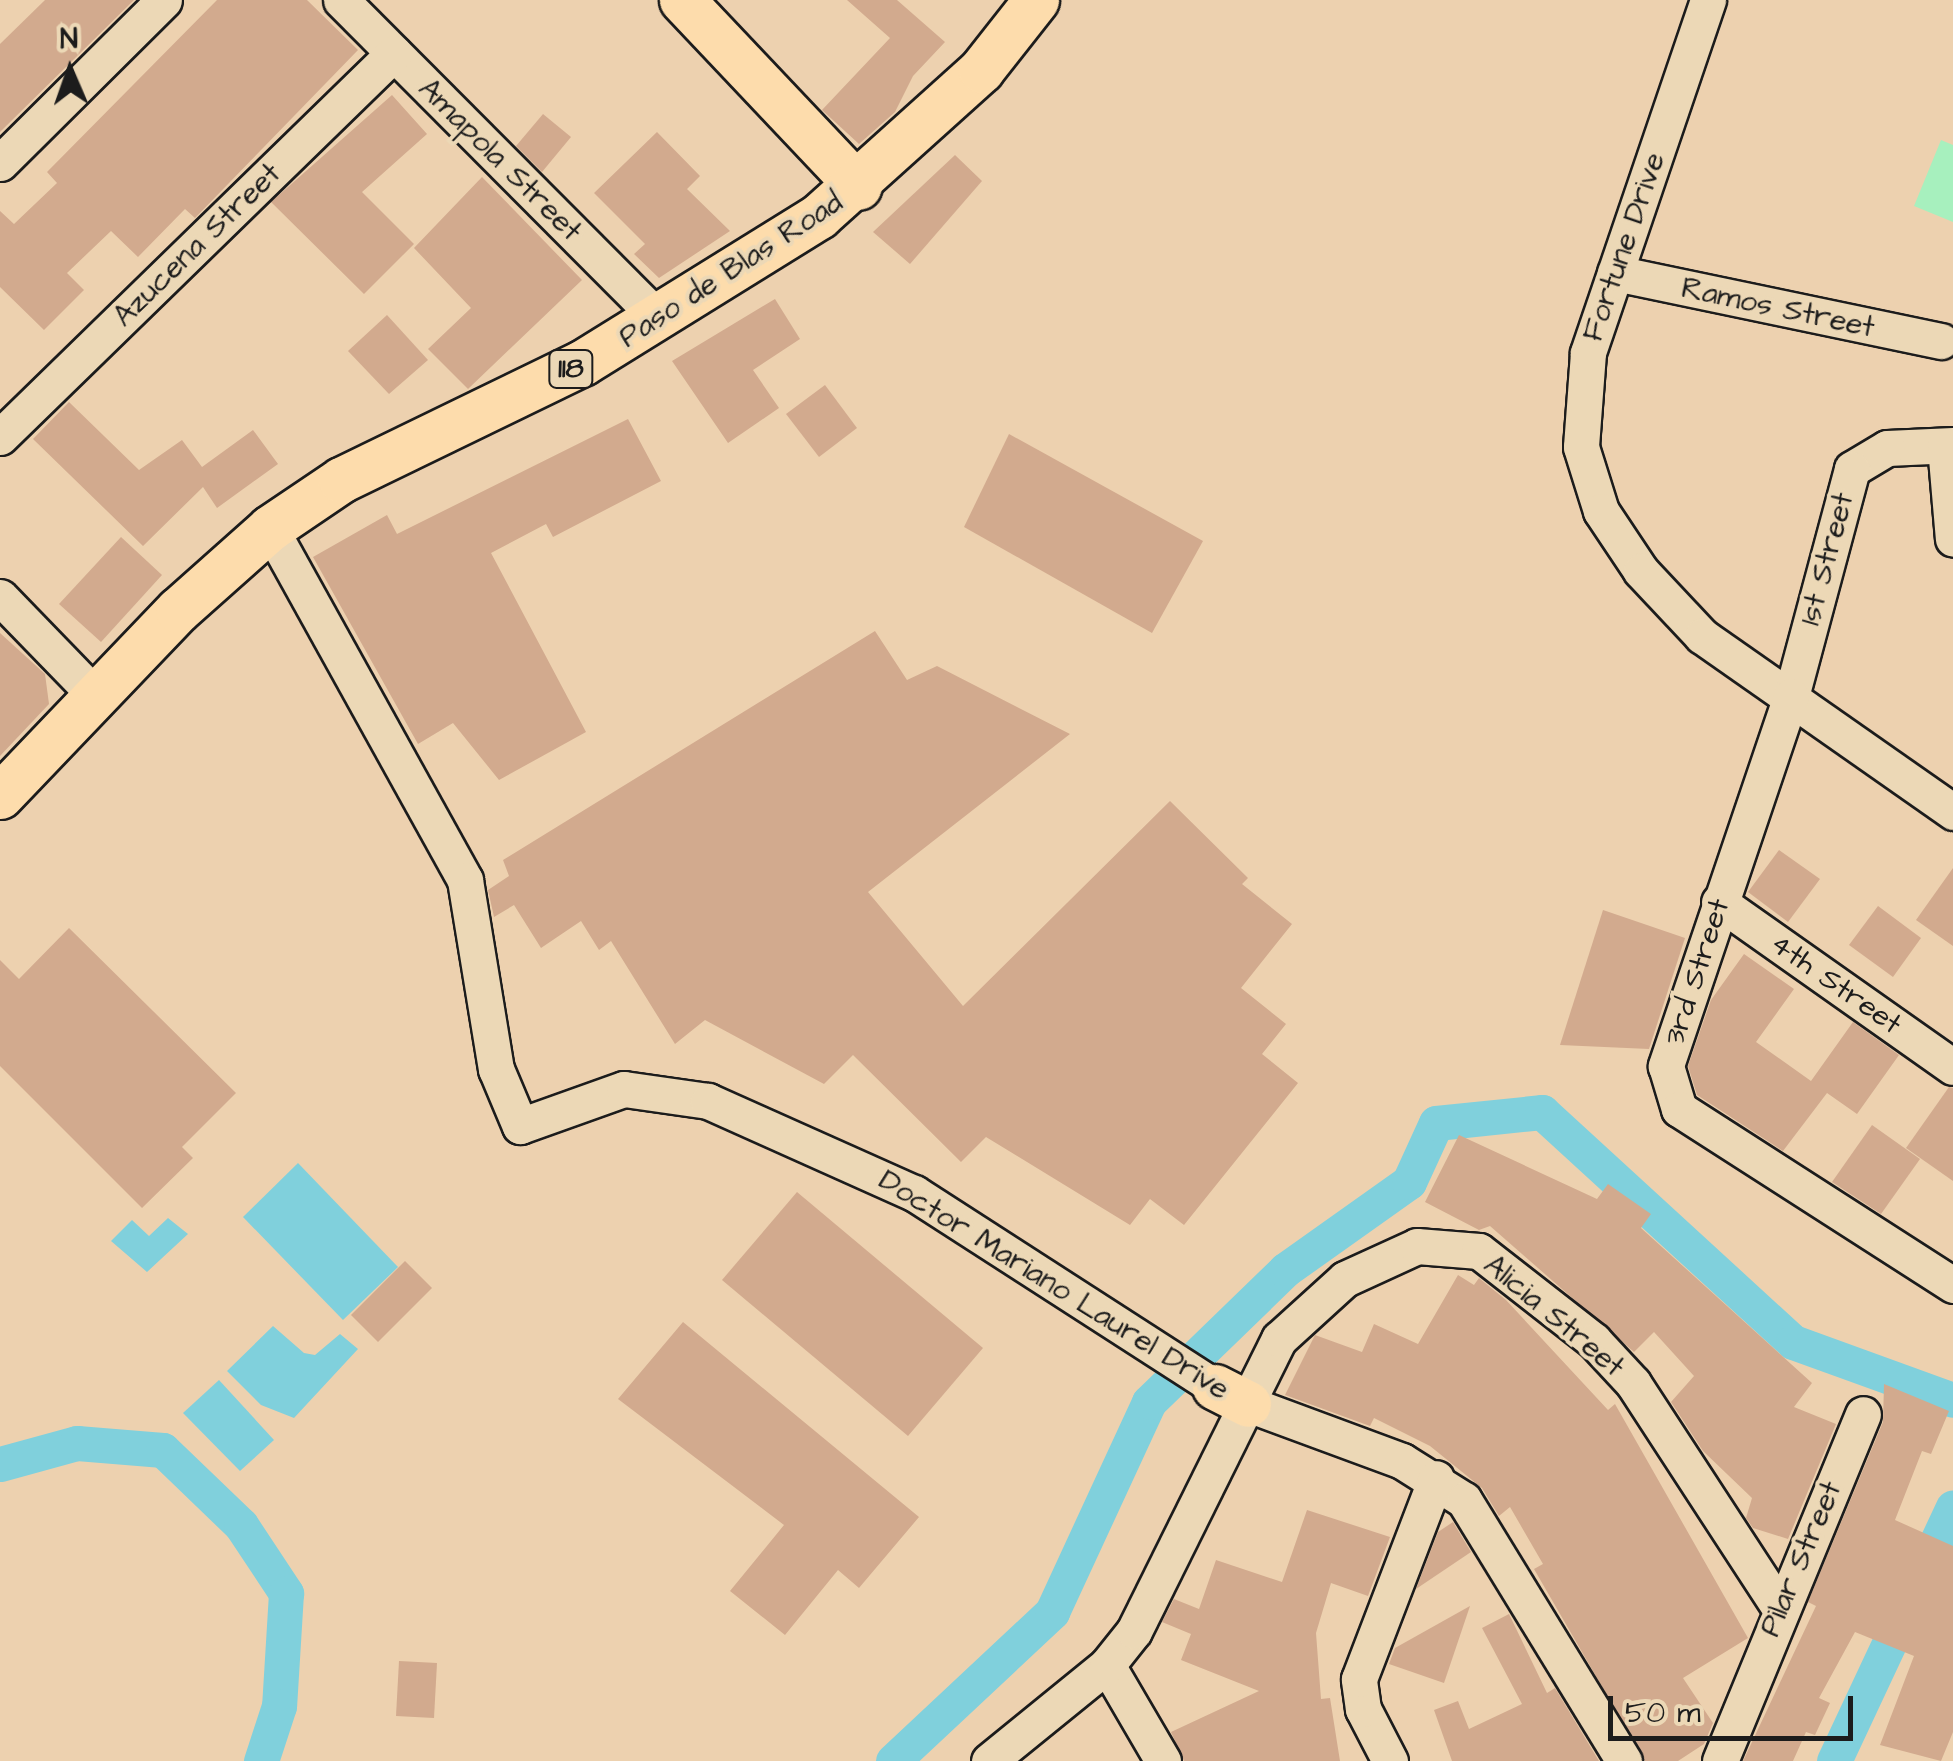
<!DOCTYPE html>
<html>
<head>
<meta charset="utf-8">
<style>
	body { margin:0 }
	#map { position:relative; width:1953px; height:1761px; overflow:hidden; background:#edd1af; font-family:"Architects Daughter",sans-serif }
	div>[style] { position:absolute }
	.green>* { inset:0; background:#a7f0be }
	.water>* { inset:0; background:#80d0dc }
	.canal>* { height:35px; margin:-17.5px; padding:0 17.5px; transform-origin:17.5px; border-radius:17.5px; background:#80d0dc }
	.building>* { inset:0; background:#d2aa8e }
	.roads { filter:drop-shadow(2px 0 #1c1c1c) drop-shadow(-2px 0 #1c1c1c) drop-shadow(0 2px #1c1c1c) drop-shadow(0 -2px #1c1c1c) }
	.minor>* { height:35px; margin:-17.5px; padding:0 17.5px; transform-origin:17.5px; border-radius:17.5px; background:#ecd8b6 }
	.major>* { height:45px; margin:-22.5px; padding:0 22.5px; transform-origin:22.5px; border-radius:22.5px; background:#fddcac }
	span { translate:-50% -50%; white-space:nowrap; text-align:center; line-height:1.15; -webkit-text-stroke:8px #ecd8b6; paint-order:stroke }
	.shield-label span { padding:2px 8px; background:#ecd8b6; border:2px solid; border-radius:8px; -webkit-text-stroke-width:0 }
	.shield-label { font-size:28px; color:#1c1c1c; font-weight:700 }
	.street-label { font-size:30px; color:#1c1c1c }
	.north { position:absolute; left:20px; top:20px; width:100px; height:100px; -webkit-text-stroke:8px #ecd8b6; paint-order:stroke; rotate:358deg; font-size:28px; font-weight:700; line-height:40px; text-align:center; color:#1c1c1c }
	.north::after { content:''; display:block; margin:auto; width:35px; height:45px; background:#1c1c1c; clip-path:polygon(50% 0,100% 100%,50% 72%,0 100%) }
	.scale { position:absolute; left:1608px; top:1696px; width:245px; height:45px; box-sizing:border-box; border:5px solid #1c1c1c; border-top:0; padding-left:12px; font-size:30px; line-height:35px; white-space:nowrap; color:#1c1c1c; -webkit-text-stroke:8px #ecd8b6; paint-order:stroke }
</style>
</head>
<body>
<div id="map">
	<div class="green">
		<div style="clip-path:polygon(1941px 140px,1953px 145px,1953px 222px,1914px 206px)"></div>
	</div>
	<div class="water">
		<div style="clip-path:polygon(298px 1163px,398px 1267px,343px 1320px,243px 1217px)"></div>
		<div style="clip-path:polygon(168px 1218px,188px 1234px,147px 1272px,111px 1241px,132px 1220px,149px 1236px)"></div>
		<div style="clip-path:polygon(273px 1326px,304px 1353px,315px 1355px,340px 1334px,358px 1349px,294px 1418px,261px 1405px,227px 1371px)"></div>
		<div style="clip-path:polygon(219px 1380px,274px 1440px,240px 1471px,183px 1413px)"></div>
	</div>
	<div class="canal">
		<div style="left:0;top:1464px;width:80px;rotate:-15.3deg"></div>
		<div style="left:77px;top:1443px;width:86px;rotate:4.7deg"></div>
		<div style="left:163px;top:1450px;width:108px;rotate:43.9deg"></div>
		<div style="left:241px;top:1525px;width:82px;rotate:56.5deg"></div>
		<div style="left:286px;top:1593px;width:113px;rotate:93.5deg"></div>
		<div style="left:279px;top:1706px;width:58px;rotate:108.1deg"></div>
		<div style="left:893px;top:1761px;width:218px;rotate:-43.1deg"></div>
		<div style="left:1052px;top:1612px;width:231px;rotate:-65.2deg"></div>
		<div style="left:1149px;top:1402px;width:190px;rotate:-44.1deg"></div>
		<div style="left:1285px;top:1270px;width:152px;rotate:-35.4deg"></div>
		<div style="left:1409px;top:1182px;width:65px;rotate:-65.4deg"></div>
		<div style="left:1436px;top:1123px;width:107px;rotate:-5.9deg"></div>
		<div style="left:1542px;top:1112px;width:340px;rotate:42.5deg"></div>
		<div style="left:1793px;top:1342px;width:170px;rotate:19.9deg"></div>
		<div style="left:1834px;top:1761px;width:280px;rotate:-64.9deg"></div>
	</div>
	<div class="building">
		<div style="clip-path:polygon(45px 0,134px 0,0 132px,0 44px)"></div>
		<div style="clip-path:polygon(217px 0,307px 0,358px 50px,195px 218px,185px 209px,138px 257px,111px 231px,67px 273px,84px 290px,44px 330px,0 287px,0 211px,14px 224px,57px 183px,47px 172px)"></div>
		<div style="clip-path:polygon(847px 0,897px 0,945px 42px,913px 76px,895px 112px,859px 144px,822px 110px,890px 38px)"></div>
		<div style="clip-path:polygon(392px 95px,427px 134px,362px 192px,414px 244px,364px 294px,271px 202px)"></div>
		<div style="clip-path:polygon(543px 114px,571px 137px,542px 172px,516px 146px)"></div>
		<div style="clip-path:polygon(657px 132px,700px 176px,687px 189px,730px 231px,659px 278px,634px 254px,645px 244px,594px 193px)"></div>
		<div style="clip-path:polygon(955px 155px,982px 181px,910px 264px,873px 232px)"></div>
		<div style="clip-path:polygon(482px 177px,582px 280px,468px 389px,428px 349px,471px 308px,414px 248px)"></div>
		<div style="clip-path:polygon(775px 299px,800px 339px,753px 370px,779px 408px,728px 443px,672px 361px)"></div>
		<div style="clip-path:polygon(387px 315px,428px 360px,389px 394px,348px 351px)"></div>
		<div style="clip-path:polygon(825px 385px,857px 428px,819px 457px,786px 414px)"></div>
		<div style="clip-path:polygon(69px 402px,139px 470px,182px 440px,202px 467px,253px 430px,278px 464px,217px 508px,203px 487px,143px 546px,33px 439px)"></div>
		<div style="clip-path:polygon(628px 419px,661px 481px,553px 537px,546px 524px,491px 553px,586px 732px,499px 780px,453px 723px,418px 744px,313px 557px,387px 515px,397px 534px)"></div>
		<div style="clip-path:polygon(1009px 434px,1203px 541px,1152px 633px,964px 527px)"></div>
		<div style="clip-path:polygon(121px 537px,162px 575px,101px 642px,59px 604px)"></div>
		<div style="clip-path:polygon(875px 631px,907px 680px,937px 666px,1070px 734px,868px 892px,963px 1006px,1170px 801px,1248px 878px,1242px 884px,1292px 924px,1241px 988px,1286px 1024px,1262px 1054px,1298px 1083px,1184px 1225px,1150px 1199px,1130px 1225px,986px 1137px,961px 1162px,853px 1055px,824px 1084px,705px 1020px,675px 1044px,611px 941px,599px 950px,581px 921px,541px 948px,514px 905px,494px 917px,488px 890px,509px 876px,503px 860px)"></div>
		<div style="clip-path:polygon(0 633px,45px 674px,49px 704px,0 756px)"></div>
		<div style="clip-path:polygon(1779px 850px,1820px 879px,1788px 922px,1748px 892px)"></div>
		<div style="clip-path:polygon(1953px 868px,1953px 946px,1916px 920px)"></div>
		<div style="clip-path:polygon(1878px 906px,1921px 938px,1893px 977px,1849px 945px)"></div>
		<div style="clip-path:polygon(1603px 910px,1685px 938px,1649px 1049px,1560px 1045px)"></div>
		<div style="clip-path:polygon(69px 928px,236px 1093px,182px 1147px,193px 1158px,142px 1208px,0 1066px,0 960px,19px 979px)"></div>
		<div style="clip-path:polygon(1744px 954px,1794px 989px,1756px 1042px,1811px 1081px,1853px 1022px,1899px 1055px,1857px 1114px,1827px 1093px,1783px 1151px,1697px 1095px,1688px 1066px,1711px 1000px)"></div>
		<div style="clip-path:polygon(1949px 1087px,1953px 1088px,1953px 1181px,1906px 1148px)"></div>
		<div style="clip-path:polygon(1872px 1125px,1920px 1159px,1881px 1214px,1832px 1182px)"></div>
		<div style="clip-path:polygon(1459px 1135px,1597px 1199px,1608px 1184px,1651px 1214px,1641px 1228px,1812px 1383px,1794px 1407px,1836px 1424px,1788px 1539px,1753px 1528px,1746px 1518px,1752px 1498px,1703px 1451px,1671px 1402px,1694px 1376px,1654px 1332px,1634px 1352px,1490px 1226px,1479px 1230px,1425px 1202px)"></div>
		<div style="clip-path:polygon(797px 1192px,983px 1348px,908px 1436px,722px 1280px)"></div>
		<div style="clip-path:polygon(405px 1261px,432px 1288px,378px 1342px,351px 1315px)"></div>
		<div style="clip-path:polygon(1458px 1275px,1474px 1285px,1479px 1278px,1506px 1300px,1608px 1410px,1615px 1404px,1748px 1638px,1683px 1678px,1713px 1723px,1704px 1744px,1678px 1761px,1645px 1761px,1534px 1569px,1543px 1564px,1510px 1507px,1499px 1516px,1482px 1488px,1430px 1446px,1374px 1418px,1370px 1426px,1285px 1395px,1315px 1335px,1362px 1352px,1374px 1324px,1418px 1344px)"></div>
		<div style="clip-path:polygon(683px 1322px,919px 1517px,859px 1588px,838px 1570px,785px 1635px,730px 1591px,784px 1525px,618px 1399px)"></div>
		<div style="clip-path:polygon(1884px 1384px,1949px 1411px,1931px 1454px,1922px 1451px,1895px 1520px,1953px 1546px,1953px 1732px,1941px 1761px,1880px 1745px,1914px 1656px,1855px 1632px,1819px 1698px,1830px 1703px,1815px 1735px,1806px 1732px,1793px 1761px,1743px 1761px,1816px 1606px,1808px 1602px,1883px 1422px)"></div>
		<div style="clip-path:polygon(1307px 1510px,1390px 1537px,1368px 1596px,1331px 1583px,1316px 1633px,1321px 1699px,1330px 1698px,1340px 1761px,1184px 1761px,1171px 1732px,1259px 1691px,1181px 1660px,1191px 1634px,1162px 1622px,1174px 1599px,1199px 1609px,1216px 1560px,1282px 1582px)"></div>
		<div style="clip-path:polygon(1453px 1522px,1471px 1552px,1416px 1589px,1438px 1532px)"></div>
		<div style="clip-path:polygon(1470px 1606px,1444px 1683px,1389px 1664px,1395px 1648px)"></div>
		<div style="clip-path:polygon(1509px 1614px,1547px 1693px,1555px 1688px,1599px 1761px,1452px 1761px,1434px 1710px,1458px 1701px,1469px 1729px,1522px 1704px,1482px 1628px)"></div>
		<div style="clip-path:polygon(399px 1661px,437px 1663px,434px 1718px,396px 1716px)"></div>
	</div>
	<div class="roads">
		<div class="minor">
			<div style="left:341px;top:0;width:450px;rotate:45.1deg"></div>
			<div style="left:1708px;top:0;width:373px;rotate:108.8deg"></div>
			<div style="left:1588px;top:353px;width:94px;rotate:94.3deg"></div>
			<div style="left:1581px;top:447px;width:67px;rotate:72.6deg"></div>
			<div style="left:1601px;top:511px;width:72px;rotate:56.3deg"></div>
			<div style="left:1641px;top:571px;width:89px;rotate:46.8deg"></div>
			<div style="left:1702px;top:636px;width:307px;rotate:35deg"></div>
			<div style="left:0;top:163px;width:231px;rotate:-44.8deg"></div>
			<div style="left:1615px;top:273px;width:333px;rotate:11.8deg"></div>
			<div style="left:0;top:437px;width:550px;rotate:-44.26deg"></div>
			<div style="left:1953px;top:445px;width:66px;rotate:177.4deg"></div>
			<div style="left:1887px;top:448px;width:41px;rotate:149deg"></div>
			<div style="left:1852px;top:469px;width:235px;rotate:105deg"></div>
			<div style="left:1791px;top:696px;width:391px;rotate:108.7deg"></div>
			<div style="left:1666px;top:1066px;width:45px;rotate:73.2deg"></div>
			<div style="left:1679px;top:1109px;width:326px;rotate:32.7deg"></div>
			<div style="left:1945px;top:446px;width:93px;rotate:85.1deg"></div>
			<div style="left:270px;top:528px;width:402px;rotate:61deg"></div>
			<div style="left:465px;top:880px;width:192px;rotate:80.7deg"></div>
			<div style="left:496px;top:1069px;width:62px;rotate:67.2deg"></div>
			<div style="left:520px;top:1126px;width:110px;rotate:-19.6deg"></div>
			<div style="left:624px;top:1089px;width:85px;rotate:8.1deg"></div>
			<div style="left:708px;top:1101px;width:226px;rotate:24.1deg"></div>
			<div style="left:914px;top:1193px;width:358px;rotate:32.8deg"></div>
			<div style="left:0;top:597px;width:136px;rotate:45.9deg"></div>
			<div style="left:1719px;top:902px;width:286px;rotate:35.2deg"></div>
			<div style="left:1248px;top:1404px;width:164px;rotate:20.3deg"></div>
			<div style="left:1402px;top:1461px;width:73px;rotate:32.2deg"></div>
			<div style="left:1464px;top:1500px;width:306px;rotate:58.5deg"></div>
			<div style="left:1107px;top:1665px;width:111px;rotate:59.7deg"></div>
			<div style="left:989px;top:1761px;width:152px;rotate:-39.1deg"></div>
			<div style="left:1107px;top:1665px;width:43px;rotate:-51.5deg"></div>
			<div style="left:1134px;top:1631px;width:326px;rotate:-63.6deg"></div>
			<div style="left:1279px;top:1339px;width:89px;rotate:-42.3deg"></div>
			<div style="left:1345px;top:1279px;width:79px;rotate:-24.6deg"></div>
			<div style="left:1417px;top:1246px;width:62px;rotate:4.6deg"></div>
			<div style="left:1479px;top:1251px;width:146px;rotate:38deg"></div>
			<div style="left:1594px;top:1341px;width:57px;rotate:47.1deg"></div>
			<div style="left:1633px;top:1383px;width:267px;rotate:56.9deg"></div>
			<div style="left:1390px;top:1761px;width:59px;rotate:-117.4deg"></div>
			<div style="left:1363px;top:1709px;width:30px;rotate:-98deg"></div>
			<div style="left:1359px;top:1679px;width:215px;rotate:-69deg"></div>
			<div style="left:1720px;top:1761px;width:375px;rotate:-67.6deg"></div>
		</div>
		<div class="major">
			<div style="left:682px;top:0;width:257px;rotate:46.6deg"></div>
			<div style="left:0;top:796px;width:257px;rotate:-46.3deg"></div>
			<div style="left:178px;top:610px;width:123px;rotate:-41.7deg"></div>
			<div style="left:270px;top:528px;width:86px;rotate:-34.1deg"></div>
			<div style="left:341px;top:480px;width:268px;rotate:-25.9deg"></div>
			<div style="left:582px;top:363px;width:279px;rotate:-31.8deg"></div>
			<div style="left:819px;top:216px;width:218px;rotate:-42deg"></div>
			<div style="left:981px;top:70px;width:89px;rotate:-51.8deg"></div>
			<div style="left:1215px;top:1387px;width:37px;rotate:27deg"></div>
		</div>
	</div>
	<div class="shield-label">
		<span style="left:571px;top:369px">118</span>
	</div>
	<div class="street-label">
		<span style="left:500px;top:160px;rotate:45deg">Amapola Street</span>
		<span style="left:197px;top:245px;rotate:-44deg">Azucena Street</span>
		<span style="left:1624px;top:247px;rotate:-71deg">Fortune Drive</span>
		<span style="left:731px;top:270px;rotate:-33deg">Paso de Blas Road</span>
		<span style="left:1778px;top:308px;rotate:12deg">Ramos Street</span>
		<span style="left:1827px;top:559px;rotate:-75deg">1st Street</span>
		<span style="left:1697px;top:972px;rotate:-72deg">3rd Street</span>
		<span style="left:1836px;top:984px;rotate:35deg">4th Street</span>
		<span style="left:1054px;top:1285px;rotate:32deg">Doctor Mariano Laurel Drive</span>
		<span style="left:1554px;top:1316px;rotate:40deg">Alicia Street</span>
		<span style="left:1801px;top:1559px;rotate:-67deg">Pilar Street</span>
	</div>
	<div class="north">N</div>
	<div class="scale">50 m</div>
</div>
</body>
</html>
